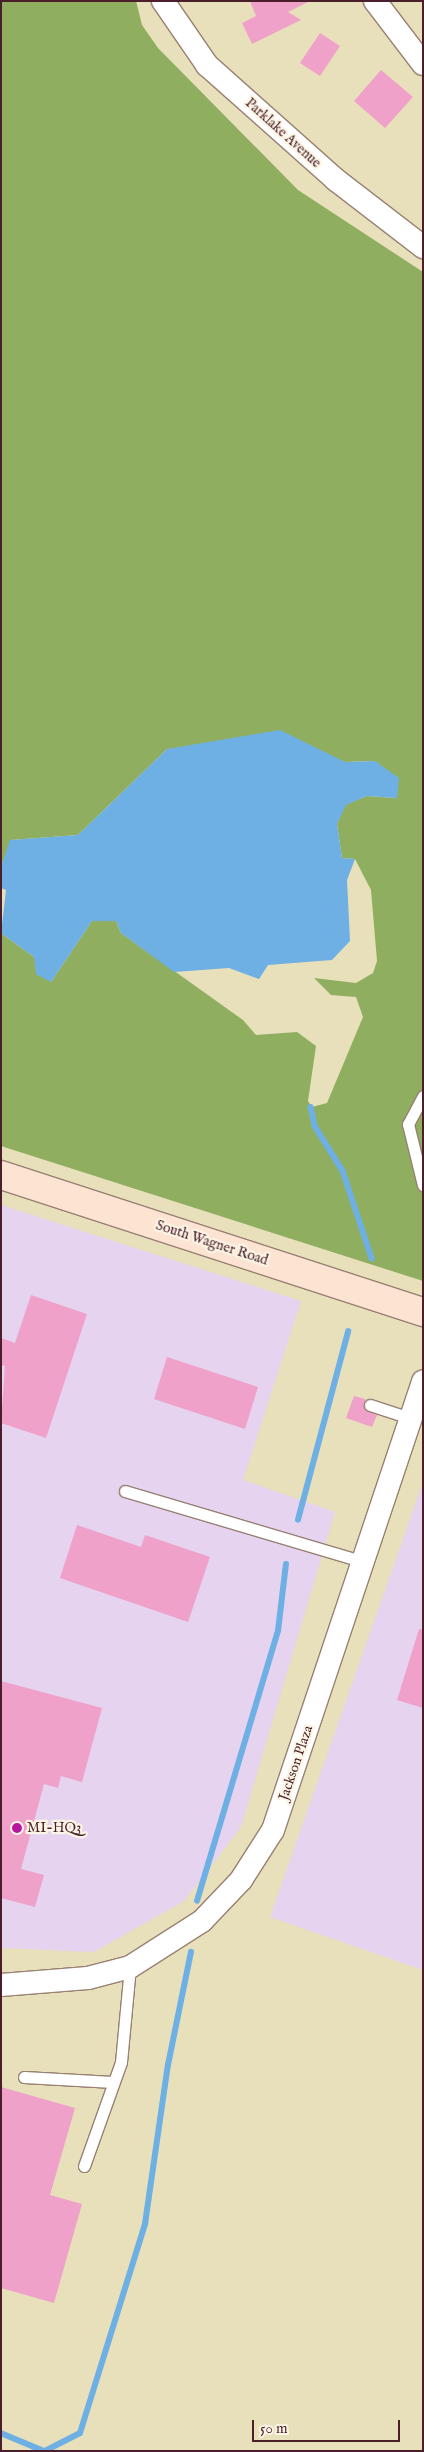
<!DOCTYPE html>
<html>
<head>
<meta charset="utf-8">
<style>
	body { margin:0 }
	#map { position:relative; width:424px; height:2452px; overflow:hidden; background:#e7e0bb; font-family:"IM FELL English",serif }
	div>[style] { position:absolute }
	.built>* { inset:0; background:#e6d3f0 }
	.forest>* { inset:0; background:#90ae60 }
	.water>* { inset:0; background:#6eb0e3 }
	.stream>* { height:5.5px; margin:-2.75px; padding:0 2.75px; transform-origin:2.75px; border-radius:2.75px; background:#6eb0e3 }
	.building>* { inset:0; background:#efa1c9 }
	.roads { filter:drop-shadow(1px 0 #988073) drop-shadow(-1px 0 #988073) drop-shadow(0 1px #988073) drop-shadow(0 -1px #988073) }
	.lane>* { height:11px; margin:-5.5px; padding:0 5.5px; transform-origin:5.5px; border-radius:5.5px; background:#fff }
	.street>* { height:22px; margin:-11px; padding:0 11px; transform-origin:11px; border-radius:11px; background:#fff }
	.secondary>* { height:28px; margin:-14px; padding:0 14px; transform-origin:14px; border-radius:14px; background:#fde3d1 }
	.dots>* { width:14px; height:14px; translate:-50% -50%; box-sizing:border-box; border:2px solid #fcf5e5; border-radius:50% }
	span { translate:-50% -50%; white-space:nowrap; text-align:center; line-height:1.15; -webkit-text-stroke:4.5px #fcf5e5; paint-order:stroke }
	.street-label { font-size:14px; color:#4a1f2b }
	.poi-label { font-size:14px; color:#4a1f2b }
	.left { translate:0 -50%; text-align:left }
	.frame { position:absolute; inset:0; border:2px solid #4a1f2b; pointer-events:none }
	.scale { position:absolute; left:252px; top:2420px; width:148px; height:22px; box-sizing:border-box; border:2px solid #4a1f2b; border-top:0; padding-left:6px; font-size:15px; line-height:18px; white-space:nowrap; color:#4a1f2b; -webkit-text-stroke:4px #fcf5e5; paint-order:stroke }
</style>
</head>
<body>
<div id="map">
	<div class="built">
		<div style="clip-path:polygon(1px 1205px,301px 1301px,243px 1480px,335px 1512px,241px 1827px,184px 1901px,94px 1952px,1px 1948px)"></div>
		<div style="clip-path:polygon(423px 1482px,423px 1970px,270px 1917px)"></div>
	</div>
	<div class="forest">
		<div style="clip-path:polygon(1px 1px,136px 1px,142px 25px,158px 48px,298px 190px,423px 272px,423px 1281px,1px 1146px,1px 933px,34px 957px,51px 982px,92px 921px,116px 921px,121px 933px,243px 1020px,256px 1035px,297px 1032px,316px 1046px,308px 1101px,312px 1107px,327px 1103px,363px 1017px,356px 997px,331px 995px,314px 978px,356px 983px,373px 973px,377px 961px,371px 890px,355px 859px,342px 858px,337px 824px,345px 805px,367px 796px,396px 798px,375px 761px,345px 762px,314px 750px,167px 749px,78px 835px,11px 840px,1px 867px)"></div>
	</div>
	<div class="water">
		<div style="clip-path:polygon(280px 730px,345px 762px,375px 761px,399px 778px,397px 798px,367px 796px,346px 805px,337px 824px,342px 858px,355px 859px,347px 880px,350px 941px,332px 960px,268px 965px,259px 979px,229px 968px,174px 972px,121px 933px,116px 921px,92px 921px,51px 982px,36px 974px,34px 957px,1px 933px,6px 890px,1px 888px,1px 867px,10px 840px,78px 835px,167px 749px)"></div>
	</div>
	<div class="stream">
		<div style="left:311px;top:1107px;width:19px;rotate:78deg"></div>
		<div style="left:315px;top:1126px;width:53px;rotate:58.1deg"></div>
		<div style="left:343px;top:1171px;width:92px;rotate:71.6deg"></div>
		<div style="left:298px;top:1520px;width:195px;rotate:-75.1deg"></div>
		<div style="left:197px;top:1901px;width:282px;rotate:-73.3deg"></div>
		<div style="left:278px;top:1631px;width:67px;rotate:-83.2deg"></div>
		<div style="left:1px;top:2433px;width:47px;rotate:22.7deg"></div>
		<div style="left:45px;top:2451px;width:39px;rotate:-27deg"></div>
		<div style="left:80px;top:2433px;width:219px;rotate:-72.7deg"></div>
		<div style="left:145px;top:2224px;width:161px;rotate:-81.8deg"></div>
		<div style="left:168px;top:2065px;width:115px;rotate:-78.5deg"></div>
	</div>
	<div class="building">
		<div style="clip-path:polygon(250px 1px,310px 1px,288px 12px,301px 20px,252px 44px,242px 23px,256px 16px)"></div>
		<div style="clip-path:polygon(320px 33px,340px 46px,320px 76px,300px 63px)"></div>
		<div style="clip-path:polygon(381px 70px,413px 97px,385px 128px,354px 101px)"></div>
		<div style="clip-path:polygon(31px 1295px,87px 1314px,46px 1438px,1px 1423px,5px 1366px,1px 1365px,1px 1338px,15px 1343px)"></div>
		<div style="clip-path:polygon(167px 1357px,258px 1387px,245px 1429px,154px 1399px)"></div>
		<div style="clip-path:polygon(354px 1396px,365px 1399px,365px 1410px,377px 1415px,372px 1427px,346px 1418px)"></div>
		<div style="clip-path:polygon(77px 1525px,141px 1547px,145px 1535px,210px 1557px,188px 1622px,60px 1578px)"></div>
		<div style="clip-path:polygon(419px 1629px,423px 1630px,423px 1708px,397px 1700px)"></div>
		<div style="clip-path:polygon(1px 1681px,102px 1708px,82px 1782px,61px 1776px,58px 1788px,44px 1784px,21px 1869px,44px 1875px,35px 1907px,1px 1898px)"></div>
		<div style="clip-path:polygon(1px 2087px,75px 2108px,50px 2195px,82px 2204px,54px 2303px,1px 2288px)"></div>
	</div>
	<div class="roads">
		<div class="lane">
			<div style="left:423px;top:1096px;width:32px;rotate:118deg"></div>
			<div style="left:408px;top:1124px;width:63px;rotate:76.2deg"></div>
			<div style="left:370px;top:1405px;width:42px;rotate:18deg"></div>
			<div style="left:125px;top:1491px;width:246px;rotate:16.5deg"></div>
			<div style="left:24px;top:2077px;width:89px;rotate:3.2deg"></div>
			<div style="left:84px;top:2166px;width:110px;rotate:-70.4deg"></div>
			<div style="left:121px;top:2062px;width:95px;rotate:-84.6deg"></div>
		</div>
		<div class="street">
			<div style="left:163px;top:1px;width:78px;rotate:55.5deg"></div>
			<div style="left:207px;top:65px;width:173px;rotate:41.7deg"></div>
			<div style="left:336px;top:180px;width:110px;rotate:37.6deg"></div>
			<div style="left:375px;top:1px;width:79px;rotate:52.7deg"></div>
			<div style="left:1px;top:1985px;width:87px;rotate:-4.6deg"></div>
			<div style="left:88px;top:1978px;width:43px;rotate:-14.7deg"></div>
			<div style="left:130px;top:1967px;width:85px;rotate:-32.6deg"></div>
			<div style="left:202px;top:1921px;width:57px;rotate:-46.4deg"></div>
			<div style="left:241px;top:1880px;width:59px;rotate:-57.4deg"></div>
			<div style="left:273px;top:1830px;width:473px;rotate:-71.5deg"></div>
		</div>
		<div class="secondary">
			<div style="left:1px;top:1175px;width:444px;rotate:18deg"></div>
		</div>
	</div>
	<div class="dots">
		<div style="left:17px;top:1828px;background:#b5179e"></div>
	</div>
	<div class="street-label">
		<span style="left:283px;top:133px;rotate:42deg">Parklake Avenue</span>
		<span style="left:212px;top:1243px;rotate:18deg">South Wagner Road</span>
		<span style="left:296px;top:1763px;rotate:-71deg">Jackson Plaza</span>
	</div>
	<div class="poi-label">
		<span class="left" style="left:27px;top:1828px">MI-HQ3</span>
	</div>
	<div class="frame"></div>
	<div class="scale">50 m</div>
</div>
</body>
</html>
